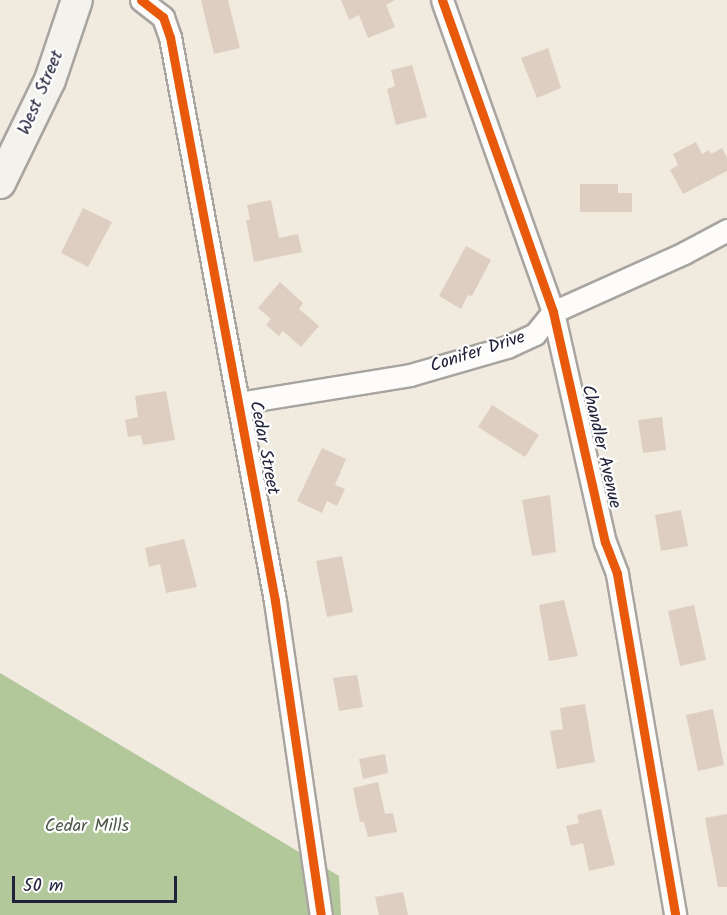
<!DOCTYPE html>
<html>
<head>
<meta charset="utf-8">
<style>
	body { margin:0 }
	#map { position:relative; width:727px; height:915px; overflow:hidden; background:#f0eadf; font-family:Kalam,sans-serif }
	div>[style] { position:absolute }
	.forest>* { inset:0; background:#b2c79a }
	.building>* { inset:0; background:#decec2 }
	.roads { filter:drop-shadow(2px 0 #a8a5a1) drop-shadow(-2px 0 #a8a5a1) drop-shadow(0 2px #a8a5a1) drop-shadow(0 -2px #a8a5a1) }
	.minor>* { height:21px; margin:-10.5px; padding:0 10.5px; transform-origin:10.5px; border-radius:10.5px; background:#fdfcfa }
	.secondary>* { height:30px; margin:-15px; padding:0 15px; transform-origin:15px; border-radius:15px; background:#f4f2ec }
	.cycleway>* { height:9px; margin:-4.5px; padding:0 4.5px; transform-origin:4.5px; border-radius:4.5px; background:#e8590c }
	span { translate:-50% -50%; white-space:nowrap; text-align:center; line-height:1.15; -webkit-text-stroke:4.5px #fff; paint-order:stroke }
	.street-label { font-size:18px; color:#22223b }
	.park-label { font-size:18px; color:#4e5b4d }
	.scale { position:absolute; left:12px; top:876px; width:165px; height:27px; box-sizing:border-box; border:3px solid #22223b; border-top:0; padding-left:8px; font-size:18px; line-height:21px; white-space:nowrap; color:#22223b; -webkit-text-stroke:4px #fff; paint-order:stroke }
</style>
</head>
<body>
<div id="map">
	<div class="forest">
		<div style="clip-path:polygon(0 673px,339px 876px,341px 915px,0 915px)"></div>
	</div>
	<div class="building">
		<div style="clip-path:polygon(201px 0,228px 0,240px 48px,214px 54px)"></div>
		<div style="clip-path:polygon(341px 0,395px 0,386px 5px,395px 27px,368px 38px,359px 15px,349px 20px)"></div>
		<div style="clip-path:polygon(548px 48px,561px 88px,537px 98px,521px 58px)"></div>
		<div style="clip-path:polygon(412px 65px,427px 117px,396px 125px,387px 89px,395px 86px,391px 70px)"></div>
		<div style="clip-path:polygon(696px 142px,702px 154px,709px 150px,711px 154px,722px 148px,727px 158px,727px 171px,683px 194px,670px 170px,678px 165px,673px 154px)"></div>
		<div style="clip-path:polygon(580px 184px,618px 184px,618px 193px,632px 193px,632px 212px,580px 212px)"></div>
		<div style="clip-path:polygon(271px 200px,279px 238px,298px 234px,302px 252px,254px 262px,246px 220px,250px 220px,247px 205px)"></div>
		<div style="clip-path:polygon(83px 208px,112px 222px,88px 267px,61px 253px)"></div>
		<div style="clip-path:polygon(466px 246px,491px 260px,472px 296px,468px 295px,461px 309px,439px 296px)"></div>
		<div style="clip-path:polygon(280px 282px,303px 303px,299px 309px,319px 326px,301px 347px,283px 331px,279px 336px,266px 325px,271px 319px,258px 308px)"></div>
		<div style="clip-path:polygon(166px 391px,175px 440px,143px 445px,141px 435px,128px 437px,125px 420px,138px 417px,135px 396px)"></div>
		<div style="clip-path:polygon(492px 405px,539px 435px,525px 457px,478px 427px)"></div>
		<div style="clip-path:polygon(662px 417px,666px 450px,643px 453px,638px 420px)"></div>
		<div style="clip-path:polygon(322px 448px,346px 459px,335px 485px,345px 489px,337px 506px,327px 501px,322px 513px,297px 501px)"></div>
		<div style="clip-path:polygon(550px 495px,556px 552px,532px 556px,522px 500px)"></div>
		<div style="clip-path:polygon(681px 510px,688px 546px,661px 551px,655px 515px)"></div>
		<div style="clip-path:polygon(184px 539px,197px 587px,166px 593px,160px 564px,149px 567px,145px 548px)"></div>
		<div style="clip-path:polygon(342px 556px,353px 612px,327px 617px,316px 561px)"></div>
		<div style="clip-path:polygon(564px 600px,578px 656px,549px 661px,539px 605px)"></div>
		<div style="clip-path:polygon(694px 605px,706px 660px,680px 666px,668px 611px)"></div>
		<div style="clip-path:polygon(357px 675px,363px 707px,339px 711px,333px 678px)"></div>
		<div style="clip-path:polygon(585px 704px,595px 762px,557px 769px,550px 731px,563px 729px,560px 708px)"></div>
		<div style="clip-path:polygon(713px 709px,724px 765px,698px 771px,686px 715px)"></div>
		<div style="clip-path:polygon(385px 754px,388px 773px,363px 779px,359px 759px)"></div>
		<div style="clip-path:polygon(378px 782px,385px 814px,393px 813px,397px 832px,368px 837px,364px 822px,360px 822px,353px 788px)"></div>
		<div style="clip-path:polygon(601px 809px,615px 865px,589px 871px,583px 843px,571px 846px,566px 826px,579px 823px,577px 815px)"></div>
		<div style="clip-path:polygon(727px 814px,727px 887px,718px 887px,705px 818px)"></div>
		<div style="clip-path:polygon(403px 892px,408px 915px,379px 915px,375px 897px)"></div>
	</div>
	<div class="roads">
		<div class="minor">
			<div style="left:141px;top:0;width:28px;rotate:38deg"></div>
			<div style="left:163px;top:17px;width:21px;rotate:71deg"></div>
			<div style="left:170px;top:37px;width:574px;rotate:79.45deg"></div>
			<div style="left:275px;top:601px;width:317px;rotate:81.7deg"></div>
			<div style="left:442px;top:0;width:331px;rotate:70.4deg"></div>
			<div style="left:553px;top:312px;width:236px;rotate:77.3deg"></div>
			<div style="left:605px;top:542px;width:34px;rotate:69deg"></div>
			<div style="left:617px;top:574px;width:346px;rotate:80.3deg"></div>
			<div style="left:238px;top:403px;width:174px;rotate:-9.2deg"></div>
			<div style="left:410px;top:375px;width:101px;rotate:-16.1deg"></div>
			<div style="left:507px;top:347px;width:31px;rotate:-25deg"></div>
			<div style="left:535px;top:334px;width:28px;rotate:-51deg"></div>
			<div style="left:553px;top:312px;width:144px;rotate:-24.2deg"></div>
			<div style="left:684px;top:253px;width:49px;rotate:-28.1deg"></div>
		</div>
		<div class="secondary">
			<div style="left:0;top:183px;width:114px;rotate:-64.1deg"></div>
			<div style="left:50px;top:80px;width:84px;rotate:-71.4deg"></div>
		</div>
	</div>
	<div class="cycleway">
		<div style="left:141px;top:0;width:28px;rotate:38deg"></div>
		<div style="left:163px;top:17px;width:21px;rotate:71deg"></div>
		<div style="left:170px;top:37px;width:574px;rotate:79.45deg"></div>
		<div style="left:275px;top:601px;width:317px;rotate:81.7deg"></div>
		<div style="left:442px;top:0;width:331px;rotate:70.4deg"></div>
		<div style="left:553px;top:312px;width:236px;rotate:77.3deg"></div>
		<div style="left:605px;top:542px;width:34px;rotate:69deg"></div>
		<div style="left:617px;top:574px;width:346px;rotate:80.3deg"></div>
	</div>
	<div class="street-label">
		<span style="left:42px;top:93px;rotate:-67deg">West Street</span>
		<span style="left:478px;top:353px;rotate:-18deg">Conifer Drive</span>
		<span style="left:600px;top:447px;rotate:77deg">Chandler Avenue</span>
		<span style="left:263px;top:448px;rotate:79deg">Cedar Street</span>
	</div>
	<div class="park-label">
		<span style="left:87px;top:827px">Cedar Mills</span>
	</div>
	<div class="scale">50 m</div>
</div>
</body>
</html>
